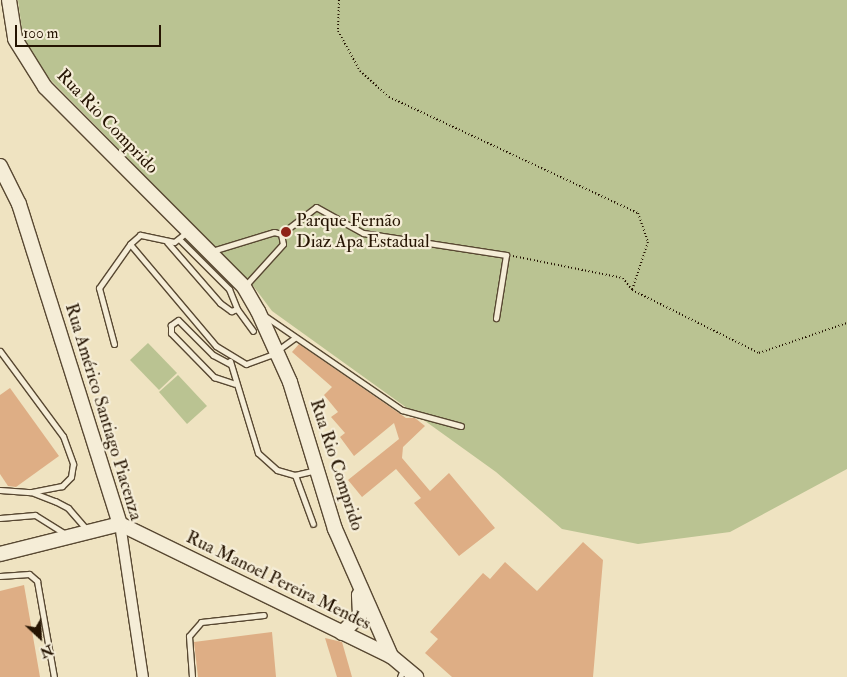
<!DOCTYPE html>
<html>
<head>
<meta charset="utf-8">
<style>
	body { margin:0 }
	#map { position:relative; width:847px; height:677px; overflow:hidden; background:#efe3c1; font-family:"IM FELL Double Pica",serif }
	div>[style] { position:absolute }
	.green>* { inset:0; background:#bac392 }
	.building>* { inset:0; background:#deae85 }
	.path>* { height:2px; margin-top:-1px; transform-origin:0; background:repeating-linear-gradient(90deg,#251402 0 1px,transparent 0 3.5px) }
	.roads { filter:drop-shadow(1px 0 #584832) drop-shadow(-1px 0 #584832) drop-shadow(0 1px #584832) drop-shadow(0 -1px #584832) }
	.lane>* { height:5px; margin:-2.5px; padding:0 2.5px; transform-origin:2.5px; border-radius:2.5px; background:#f5edd7 }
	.street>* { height:10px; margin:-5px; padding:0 5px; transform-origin:5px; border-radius:5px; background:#f5edd7 }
	.secondary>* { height:14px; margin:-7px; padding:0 7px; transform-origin:7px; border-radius:7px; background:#f5edd7 }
	.dots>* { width:14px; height:14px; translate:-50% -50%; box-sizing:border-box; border:2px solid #f5edd7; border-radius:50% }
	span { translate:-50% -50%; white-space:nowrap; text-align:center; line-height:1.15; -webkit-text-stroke:4.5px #f5edd7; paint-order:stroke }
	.street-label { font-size:18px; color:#251402 }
	.poi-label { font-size:18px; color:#251402 }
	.left { translate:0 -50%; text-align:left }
	.north { position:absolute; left:15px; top:612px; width:50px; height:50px; -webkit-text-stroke:4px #f5edd7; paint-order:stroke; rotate:155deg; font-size:14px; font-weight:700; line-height:20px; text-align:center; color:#251402 }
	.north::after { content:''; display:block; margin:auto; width:18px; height:22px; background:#251402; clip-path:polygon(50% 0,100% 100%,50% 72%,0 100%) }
	.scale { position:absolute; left:15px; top:25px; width:146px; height:22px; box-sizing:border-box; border:2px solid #251402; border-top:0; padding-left:6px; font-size:15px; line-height:18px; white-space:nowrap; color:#251402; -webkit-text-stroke:4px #f5edd7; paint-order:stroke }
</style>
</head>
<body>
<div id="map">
	<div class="green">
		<div style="clip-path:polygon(18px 0,847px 0,847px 469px,730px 532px,638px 544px,562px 529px,496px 472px,272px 311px,251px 283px,39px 68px,24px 45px)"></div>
		<div style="clip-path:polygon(148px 343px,177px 373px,159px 390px,130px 360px)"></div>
		<div style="clip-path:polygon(178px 375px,207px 406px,187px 424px,159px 392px)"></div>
	</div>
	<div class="building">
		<div style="clip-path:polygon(299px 344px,406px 418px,415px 418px,425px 426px,403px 447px,402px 458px,430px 491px,449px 473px,495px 528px,459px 556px,414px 503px,421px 498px,396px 469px,362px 497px,348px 480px,399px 439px,394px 423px,354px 456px,340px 437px,345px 433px,331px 417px,338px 412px,324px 395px,332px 387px,292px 352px)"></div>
		<div style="clip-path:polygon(10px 388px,59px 456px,16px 487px,8px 486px,0 474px,0 395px)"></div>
		<div style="clip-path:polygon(583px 542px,603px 560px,593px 677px,452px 677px,425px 653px,438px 639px,430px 632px,483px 573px,490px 579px,505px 562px,537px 591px)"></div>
		<div style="clip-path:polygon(24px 585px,40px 677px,0 677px,0 591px)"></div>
		<div style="clip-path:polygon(272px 632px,276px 677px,198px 677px,194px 642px)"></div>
		<div style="clip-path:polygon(325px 638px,342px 642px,352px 677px,337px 677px)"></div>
	</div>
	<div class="path">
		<div style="left:339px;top:0;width:31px;rotate:92deg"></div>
		<div style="left:338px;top:31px;width:46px;rotate:61.2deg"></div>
		<div style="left:360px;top:71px;width:39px;rotate:42deg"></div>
		<div style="left:389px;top:97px;width:275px;rotate:25deg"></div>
		<div style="left:638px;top:213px;width:31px;rotate:71deg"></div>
		<div style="left:648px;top:242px;width:51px;rotate:108.4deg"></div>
		<div style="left:632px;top:290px;width:142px;rotate:26.4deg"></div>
		<div style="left:759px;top:353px;width:93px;rotate:-18.8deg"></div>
		<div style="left:513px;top:256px;width:112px;rotate:11.3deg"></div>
		<div style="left:623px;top:278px;width:15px;rotate:53deg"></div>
	</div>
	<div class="roads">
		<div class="lane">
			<div style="left:187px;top:232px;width:16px;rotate:142deg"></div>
			<div style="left:174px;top:242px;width:35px;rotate:-168deg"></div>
			<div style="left:140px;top:235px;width:13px;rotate:138deg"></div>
			<div style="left:130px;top:244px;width:133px;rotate:49.9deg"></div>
			<div style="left:216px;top:346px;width:35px;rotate:31deg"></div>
			<div style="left:246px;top:364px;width:27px;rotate:-20deg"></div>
			<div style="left:271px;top:355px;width:29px;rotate:-36deg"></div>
			<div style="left:281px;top:234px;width:44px;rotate:-37.6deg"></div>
			<div style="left:316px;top:207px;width:54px;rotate:29deg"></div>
			<div style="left:363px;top:233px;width:145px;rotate:8.7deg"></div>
			<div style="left:506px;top:255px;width:64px;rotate:99deg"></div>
			<div style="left:179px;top:239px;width:71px;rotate:45deg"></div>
			<div style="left:229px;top:289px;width:22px;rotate:68deg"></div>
			<div style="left:167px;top:242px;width:81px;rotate:49deg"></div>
			<div style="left:220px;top:303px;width:14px;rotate:36deg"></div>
			<div style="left:231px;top:311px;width:6px;rotate:-18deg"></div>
			<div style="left:237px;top:309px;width:27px;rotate:54deg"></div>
			<div style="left:212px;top:251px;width:65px;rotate:-17deg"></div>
			<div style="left:274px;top:232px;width:7px;rotate:16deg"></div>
			<div style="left:281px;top:234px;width:10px;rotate:79deg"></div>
			<div style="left:283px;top:244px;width:58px;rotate:132.2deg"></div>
			<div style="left:265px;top:316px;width:166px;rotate:34.5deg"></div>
			<div style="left:402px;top:410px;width:61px;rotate:15.2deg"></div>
			<div style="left:114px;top:344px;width:58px;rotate:-105deg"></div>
			<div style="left:99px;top:288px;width:54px;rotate:-54.8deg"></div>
			<div style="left:0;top:351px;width:106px;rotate:53.5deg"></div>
			<div style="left:63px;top:436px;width:30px;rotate:70deg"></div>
			<div style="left:73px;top:464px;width:13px;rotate:99deg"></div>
			<div style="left:71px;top:477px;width:13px;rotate:135deg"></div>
			<div style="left:62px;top:486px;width:32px;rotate:169deg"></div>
			<div style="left:230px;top:361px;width:96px;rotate:73.1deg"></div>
			<div style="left:258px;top:453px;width:25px;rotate:42deg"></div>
			<div style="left:277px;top:470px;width:19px;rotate:16deg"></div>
			<div style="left:295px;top:475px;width:22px;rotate:-13deg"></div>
			<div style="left:230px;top:364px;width:19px;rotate:-152deg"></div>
			<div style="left:213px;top:355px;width:49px;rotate:-135deg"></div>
			<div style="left:178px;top:320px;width:9px;rotate:144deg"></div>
			<div style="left:171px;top:325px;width:8px;rotate:90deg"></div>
			<div style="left:171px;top:333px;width:62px;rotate:45.7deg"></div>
			<div style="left:214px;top:377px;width:22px;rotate:18deg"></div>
			<div style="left:295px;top:475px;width:52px;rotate:69.8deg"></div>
			<div style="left:0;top:490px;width:31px;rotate:4deg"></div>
			<div style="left:31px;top:492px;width:26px;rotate:21deg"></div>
			<div style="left:55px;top:501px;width:15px;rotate:28deg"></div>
			<div style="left:68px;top:508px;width:29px;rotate:49deg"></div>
			<div style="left:0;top:518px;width:35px;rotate:-5deg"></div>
			<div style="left:35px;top:515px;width:36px;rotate:32deg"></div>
			<div style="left:0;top:576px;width:29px;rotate:-4deg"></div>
			<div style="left:29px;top:574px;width:11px;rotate:41deg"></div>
			<div style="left:37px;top:581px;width:97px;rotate:80deg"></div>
			<div style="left:192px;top:677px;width:41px;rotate:-94.2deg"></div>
			<div style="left:189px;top:636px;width:18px;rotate:-49deg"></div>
			<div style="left:201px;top:622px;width:63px;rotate:-6.3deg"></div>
			<div style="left:400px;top:677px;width:11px;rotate:-68deg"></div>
		</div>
		<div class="street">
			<div style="left:120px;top:524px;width:155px;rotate:81.5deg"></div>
		</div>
		<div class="secondary">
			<div style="left:9px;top:0;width:39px;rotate:81deg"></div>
			<div style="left:15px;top:39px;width:57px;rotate:58deg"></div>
			<div style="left:45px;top:87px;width:282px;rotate:45.1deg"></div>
			<div style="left:244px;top:287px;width:28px;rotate:60deg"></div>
			<div style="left:258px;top:311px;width:78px;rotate:65.7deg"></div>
			<div style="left:290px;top:382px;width:154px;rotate:73deg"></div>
			<div style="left:335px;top:529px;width:139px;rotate:66.2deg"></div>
			<div style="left:0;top:166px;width:42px;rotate:63.4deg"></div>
			<div style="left:19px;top:204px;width:336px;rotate:72.5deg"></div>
			<div style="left:120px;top:524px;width:301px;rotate:26deg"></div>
			<div style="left:391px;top:656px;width:33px;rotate:40deg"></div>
			<div style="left:0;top:554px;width:124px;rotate:-14deg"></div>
			<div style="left:342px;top:633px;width:25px;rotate:-45deg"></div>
			<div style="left:360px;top:615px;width:20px;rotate:-93deg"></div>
		</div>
	</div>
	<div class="dots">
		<div style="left:286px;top:232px;background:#8f2418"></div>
	</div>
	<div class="street-label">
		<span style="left:107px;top:122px;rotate:46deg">Rua Rio Comprido</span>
		<span style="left:103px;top:412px;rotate:73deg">Rua Américo Santiago Piacenza</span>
		<span style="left:336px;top:465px;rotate:72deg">Rua Rio Comprido</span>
		<span style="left:278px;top:581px;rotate:26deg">Rua Manoel Pereira Mendes</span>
	</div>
	<div class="poi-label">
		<span class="left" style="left:296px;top:232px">Parque Fernão<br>Diaz Apa Estadual</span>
	</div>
	<div class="north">N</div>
	<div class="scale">100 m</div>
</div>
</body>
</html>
